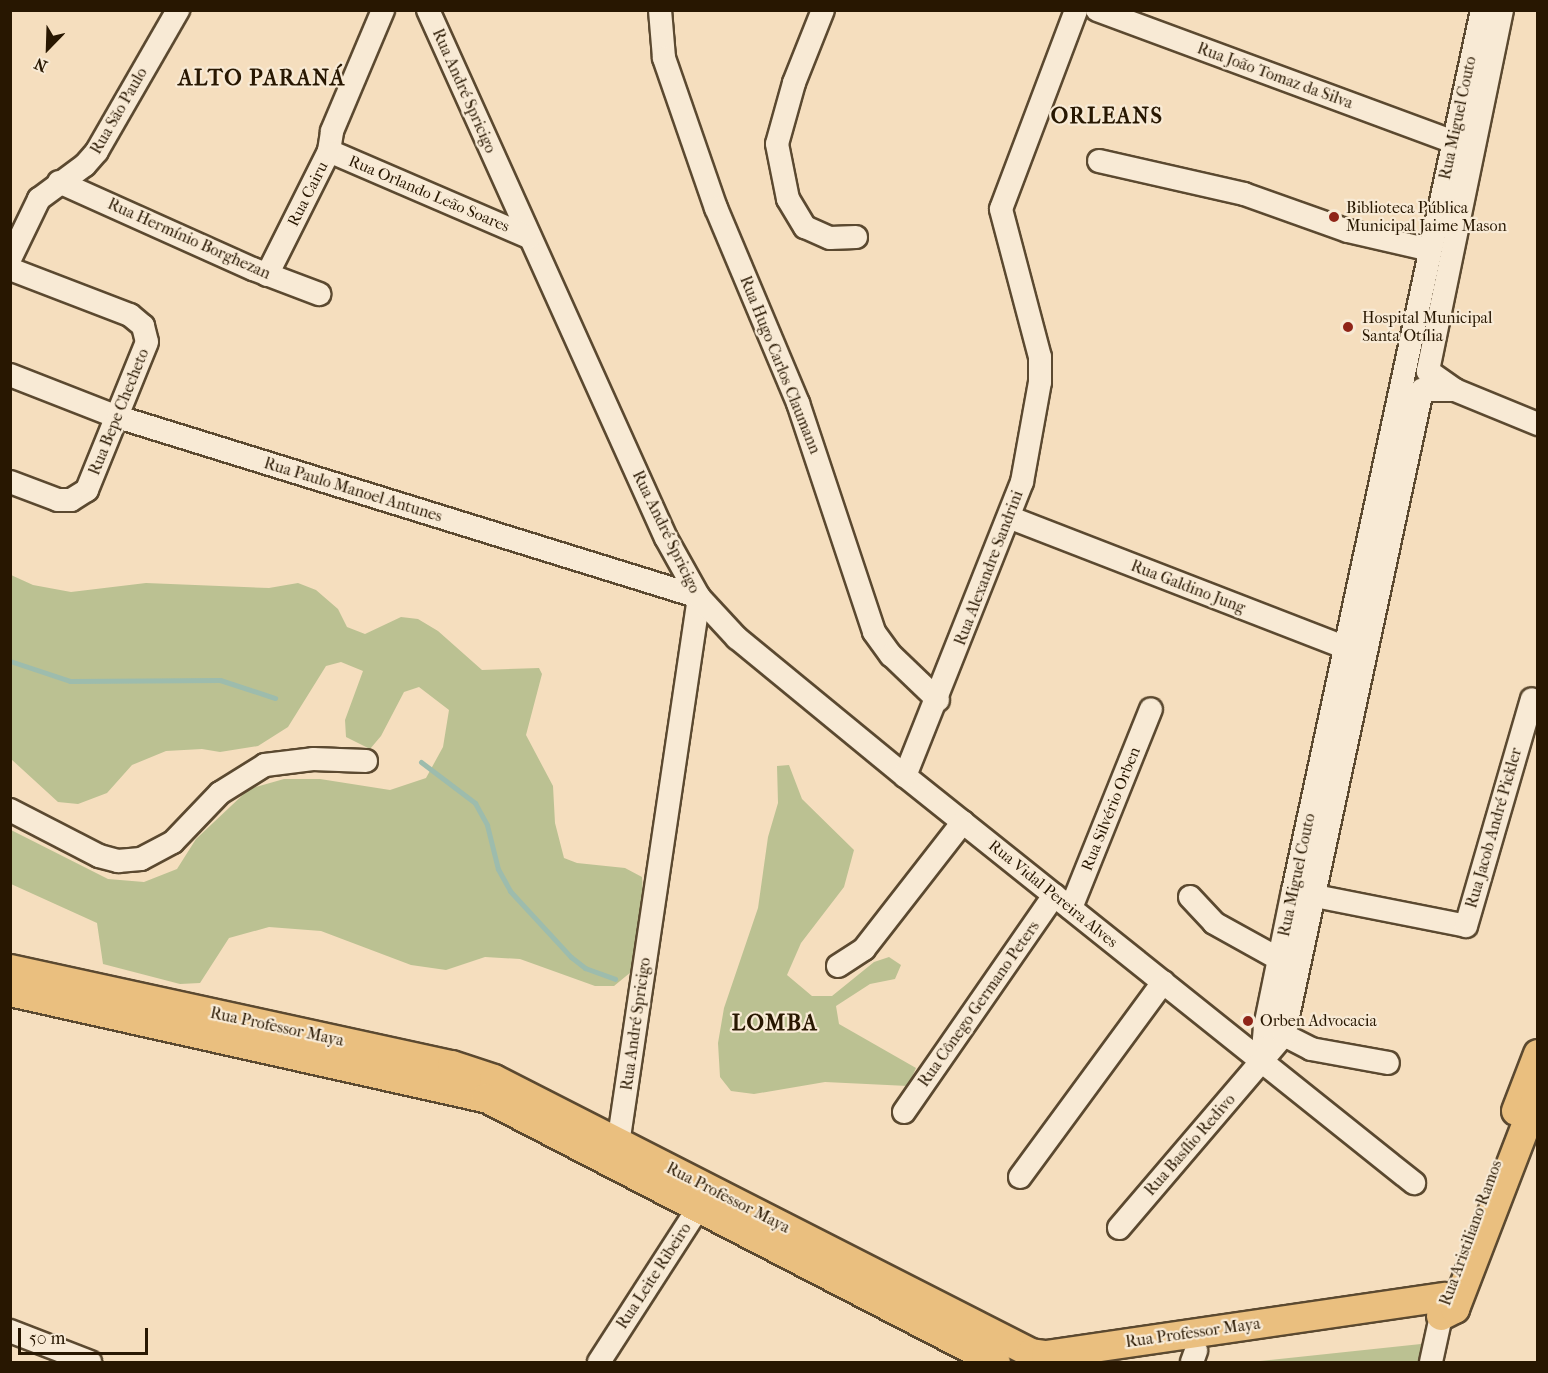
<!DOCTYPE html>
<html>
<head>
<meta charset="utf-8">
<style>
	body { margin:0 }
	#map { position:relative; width:1548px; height:1373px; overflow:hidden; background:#f5debe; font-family:"IM FELL French Canon",serif }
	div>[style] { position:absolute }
	.green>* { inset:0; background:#bbc192 }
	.stream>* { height:5px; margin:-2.5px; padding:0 2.5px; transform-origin:2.5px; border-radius:2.5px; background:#9dbcad }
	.roads { filter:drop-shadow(2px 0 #5b4930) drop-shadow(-2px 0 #5b4930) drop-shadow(0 2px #5b4930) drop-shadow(0 -2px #5b4930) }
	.minor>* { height:22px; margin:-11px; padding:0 11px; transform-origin:11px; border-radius:11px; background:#f8ead5 }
	.major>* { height:28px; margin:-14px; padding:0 14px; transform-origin:14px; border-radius:14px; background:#eabf7f }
	.dots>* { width:16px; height:16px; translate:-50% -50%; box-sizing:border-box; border:3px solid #f8ead5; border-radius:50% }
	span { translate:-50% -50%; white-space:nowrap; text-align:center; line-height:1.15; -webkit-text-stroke:4.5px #f8ead5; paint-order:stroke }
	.street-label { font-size:16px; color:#281701 }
	.poi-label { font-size:16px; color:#281701 }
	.left { translate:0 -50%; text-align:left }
	.district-label { font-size:22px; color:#281701; font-weight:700; letter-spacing:1.5px }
	.frame { position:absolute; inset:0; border:12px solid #281701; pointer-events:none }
	.north { position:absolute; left:18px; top:18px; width:60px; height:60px; -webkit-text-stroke:4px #f8ead5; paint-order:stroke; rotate:203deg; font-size:16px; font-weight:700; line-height:24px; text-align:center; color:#281701 }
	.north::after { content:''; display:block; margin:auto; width:21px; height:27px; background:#281701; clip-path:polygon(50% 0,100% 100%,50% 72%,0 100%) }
	.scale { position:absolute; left:18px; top:1328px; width:130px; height:27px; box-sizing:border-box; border:3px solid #281701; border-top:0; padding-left:8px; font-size:18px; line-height:21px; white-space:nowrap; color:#281701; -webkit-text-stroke:4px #f8ead5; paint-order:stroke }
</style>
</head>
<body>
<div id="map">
	<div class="green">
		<div style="clip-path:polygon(11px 575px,33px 585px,71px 592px,146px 583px,269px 588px,298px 583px,316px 590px,338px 609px,347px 627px,365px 634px,401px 617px,418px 619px,438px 631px,482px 670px,539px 668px,542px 674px,526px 735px,553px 786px,555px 823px,564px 858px,577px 863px,625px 868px,642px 877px,644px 911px,631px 972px,614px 986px,595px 986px,520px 959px,485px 957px,446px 970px,411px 965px,321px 931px,269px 927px,229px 938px,200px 983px,180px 984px,103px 964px,97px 923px,11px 884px,11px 830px,108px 879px,144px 882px,177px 869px,196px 839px,249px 789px,284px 779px,320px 779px,390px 790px,426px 778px,443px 747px,449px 710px,419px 687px,404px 692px,381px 736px,370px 749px,346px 737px,345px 720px,363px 671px,341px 662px,326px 666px,288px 727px,258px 746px,220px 752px,202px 749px,166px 751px,132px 765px,107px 793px,78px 804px,58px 802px,11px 759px)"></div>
		<div style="clip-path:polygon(789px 765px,802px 799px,854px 850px,844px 887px,801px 943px,787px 975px,812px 996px,832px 996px,874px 962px,889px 957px,901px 965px,895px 979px,870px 984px,836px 1006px,839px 1024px,916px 1068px,908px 1086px,825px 1082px,754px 1094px,731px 1091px,720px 1077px,718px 1043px,724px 1008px,758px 908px,768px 837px,778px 803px,777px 766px)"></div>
		<div style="clip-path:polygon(1421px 1344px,1425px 1349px,1420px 1362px,1250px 1362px)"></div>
	</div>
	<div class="stream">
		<div style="left:10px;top:661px;width:63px;rotate:18.4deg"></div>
		<div style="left:70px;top:681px;width:150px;rotate:-0.4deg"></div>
		<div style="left:220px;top:680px;width:58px;rotate:18.1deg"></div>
		<div style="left:421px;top:762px;width:68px;rotate:37.2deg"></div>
		<div style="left:475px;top:803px;width:25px;rotate:61deg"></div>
		<div style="left:487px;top:825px;width:45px;rotate:76deg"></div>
		<div style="left:498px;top:869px;width:25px;rotate:61deg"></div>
		<div style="left:510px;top:891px;width:90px;rotate:47.3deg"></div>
		<div style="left:571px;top:957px;width:18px;rotate:38deg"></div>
		<div style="left:585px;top:968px;width:32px;rotate:20deg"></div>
	</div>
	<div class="roads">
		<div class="minor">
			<div style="left:428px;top:10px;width:579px;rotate:65.74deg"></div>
			<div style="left:666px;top:538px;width:68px;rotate:60.8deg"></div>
			<div style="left:699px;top:597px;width:567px;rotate:98.42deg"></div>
			<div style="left:660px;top:10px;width:48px;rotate:85.2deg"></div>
			<div style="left:664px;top:58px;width:159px;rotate:70.9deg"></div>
			<div style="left:716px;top:208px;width:212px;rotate:67.2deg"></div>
			<div style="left:798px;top:403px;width:241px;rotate:71.6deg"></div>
			<div style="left:874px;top:632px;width:29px;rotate:54deg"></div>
			<div style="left:891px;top:655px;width:65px;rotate:43.8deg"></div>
			<div style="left:823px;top:10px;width:79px;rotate:111.7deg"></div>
			<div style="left:794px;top:83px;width:63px;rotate:105.6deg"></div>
			<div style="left:777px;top:144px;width:56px;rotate:78.7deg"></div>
			<div style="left:788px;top:199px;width:33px;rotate:59deg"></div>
			<div style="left:805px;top:227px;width:27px;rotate:24deg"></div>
			<div style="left:830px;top:238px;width:26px;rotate:-2deg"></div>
			<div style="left:1097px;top:10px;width:380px;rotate:20.3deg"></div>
			<div style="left:1502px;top:10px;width:369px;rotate:101.6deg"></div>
			<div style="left:1428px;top:371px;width:33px;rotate:35deg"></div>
			<div style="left:1455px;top:390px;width:90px;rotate:22.3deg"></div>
			<div style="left:329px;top:151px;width:218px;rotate:23.3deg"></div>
			<div style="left:1099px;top:161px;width:149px;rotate:12.8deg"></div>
			<div style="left:1244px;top:194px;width:110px;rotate:19.6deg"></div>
			<div style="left:1348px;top:231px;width:84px;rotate:13deg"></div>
			<div style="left:59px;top:182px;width:213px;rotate:24.2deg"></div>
			<div style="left:253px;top:269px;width:71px;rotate:20.7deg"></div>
			<div style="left:10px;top:259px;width:67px;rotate:-64.2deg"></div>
			<div style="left:39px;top:199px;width:57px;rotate:-36.5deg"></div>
			<div style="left:85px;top:165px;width:18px;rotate:-49deg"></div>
			<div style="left:97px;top:151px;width:163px;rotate:-60.1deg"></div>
			<div style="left:10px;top:269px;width:129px;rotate:21deg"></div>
			<div style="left:130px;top:315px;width:17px;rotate:40deg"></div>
			<div style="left:143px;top:326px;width:16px;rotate:76deg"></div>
			<div style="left:147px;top:342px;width:160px;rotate:112.1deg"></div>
			<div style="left:87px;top:490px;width:19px;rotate:148deg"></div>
			<div style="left:71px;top:500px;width:13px;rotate:180deg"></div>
			<div style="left:58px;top:500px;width:51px;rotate:-159.4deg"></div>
			<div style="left:267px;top:275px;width:139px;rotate:-63.4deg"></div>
			<div style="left:329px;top:151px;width:20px;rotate:-81deg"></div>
			<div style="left:332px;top:131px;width:131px;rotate:-67.1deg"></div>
			<div style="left:10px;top:375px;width:116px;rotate:21.3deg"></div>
			<div style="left:118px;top:417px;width:608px;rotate:17.21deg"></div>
			<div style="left:699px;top:597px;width:56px;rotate:47.2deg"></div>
			<div style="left:737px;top:638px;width:217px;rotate:39.4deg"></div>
			<div style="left:905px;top:776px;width:652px;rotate:38.65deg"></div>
			<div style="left:1011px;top:518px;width:373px;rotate:21.2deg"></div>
			<div style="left:905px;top:776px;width:316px;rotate:-68.3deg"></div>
			<div style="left:1022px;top:482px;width:102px;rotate:-79.8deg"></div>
			<div style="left:1040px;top:382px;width:25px;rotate:-90deg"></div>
			<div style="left:1040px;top:357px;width:153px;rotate:-104.8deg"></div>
			<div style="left:1001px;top:209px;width:213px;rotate:-69.3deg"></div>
			<div style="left:10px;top:810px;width:100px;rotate:27.3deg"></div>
			<div style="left:99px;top:856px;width:20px;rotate:15deg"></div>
			<div style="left:118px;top:861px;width:23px;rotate:-5deg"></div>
			<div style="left:141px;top:859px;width:36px;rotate:-28deg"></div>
			<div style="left:173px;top:842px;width:68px;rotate:-46.2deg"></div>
			<div style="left:220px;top:793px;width:53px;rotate:-31.9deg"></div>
			<div style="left:265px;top:765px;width:48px;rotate:-7.1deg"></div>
			<div style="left:313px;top:759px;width:53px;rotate:2.2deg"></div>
			<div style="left:1300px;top:893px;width:169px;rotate:11.2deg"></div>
			<div style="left:1466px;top:926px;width:236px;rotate:-73.8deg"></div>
			<div style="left:1190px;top:897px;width:35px;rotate:47deg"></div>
			<div style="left:1214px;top:923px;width:74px;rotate:29deg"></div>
			<div style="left:1071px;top:908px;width:214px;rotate:-68.1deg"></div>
			<div style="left:838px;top:966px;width:31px;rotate:-33deg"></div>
			<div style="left:864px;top:949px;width:161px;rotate:-52.1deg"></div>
			<div style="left:1284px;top:1035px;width:30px;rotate:27deg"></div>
			<div style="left:1311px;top:1049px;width:78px;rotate:10.3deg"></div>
			<div style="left:1262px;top:1061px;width:34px;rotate:-85deg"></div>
			<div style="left:1265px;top:1027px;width:139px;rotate:-78.4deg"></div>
			<div style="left:1293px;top:891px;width:901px;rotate:-77.89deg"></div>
			<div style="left:904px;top:1112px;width:264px;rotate:-55.3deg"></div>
			<div style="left:1020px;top:1177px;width:242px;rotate:-53.7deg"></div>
			<div style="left:1119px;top:1228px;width:254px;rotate:-49.5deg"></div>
			<div style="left:1284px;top:1035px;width:660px;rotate:-77.92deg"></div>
			<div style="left:1422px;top:390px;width:33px"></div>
			<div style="left:10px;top:1331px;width:86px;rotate:21.2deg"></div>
			<div style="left:599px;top:1362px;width:197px;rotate:-57.2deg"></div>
			<div style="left:1192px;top:1362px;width:12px;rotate:-70deg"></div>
			<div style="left:1431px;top:1362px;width:47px;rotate:-77.7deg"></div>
		</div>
		<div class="major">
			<div style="left:10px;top:969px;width:452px;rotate:12.3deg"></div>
			<div style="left:452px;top:1065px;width:44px;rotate:18.4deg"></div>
			<div style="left:494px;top:1079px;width:603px;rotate:27.03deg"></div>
			<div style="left:1031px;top:1353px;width:15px;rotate:8deg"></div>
			<div style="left:1046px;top:1355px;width:403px;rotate:-8.3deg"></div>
			<div style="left:10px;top:992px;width:488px;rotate:12.6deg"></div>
			<div style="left:486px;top:1098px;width:574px;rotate:27.37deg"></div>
			<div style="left:1516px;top:1111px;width:61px;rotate:-68.9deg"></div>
			<div style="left:1441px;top:1316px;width:16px;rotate:-27deg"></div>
			<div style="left:1455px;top:1309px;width:230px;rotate:-68.9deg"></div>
		</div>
	</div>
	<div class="dots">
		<div style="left:1334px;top:217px;background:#8f2418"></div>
		<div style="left:1348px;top:327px;background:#8f2418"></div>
		<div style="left:1248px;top:1021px;background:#8f2418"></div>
	</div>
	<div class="street-label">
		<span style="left:1275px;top:76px;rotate:20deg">Rua João Tomaz da Silva</span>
		<span style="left:464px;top:91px;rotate:66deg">Rua André Spricigo</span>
		<span style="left:119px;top:111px;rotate:-60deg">Rua São Paulo</span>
		<span style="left:1458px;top:118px;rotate:-78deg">Rua Miguel Couto</span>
		<span style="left:308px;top:194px;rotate:-63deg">Rua Cairu</span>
		<span style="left:429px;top:194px;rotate:23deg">Rua Orlando Leão Soares</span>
		<span style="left:189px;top:239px;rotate:24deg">Rua Hermínio Borghezan</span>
		<span style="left:780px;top:365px;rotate:68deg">Rua Hugo Carlos Claumann</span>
		<span style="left:119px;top:412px;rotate:-68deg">Rua Bepe Checheto</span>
		<span style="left:353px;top:490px;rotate:17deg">Rua Paulo Manoel Antunes</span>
		<span style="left:666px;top:532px;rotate:64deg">Rua André Spricigo</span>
		<span style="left:989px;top:568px;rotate:-69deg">Rua Alexandre Sandrini</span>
		<span style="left:1188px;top:587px;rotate:21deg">Rua Galdino Jung</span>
		<span style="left:1111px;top:809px;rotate:-68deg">Rua Silvério Orben</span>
		<span style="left:1494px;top:828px;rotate:-74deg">Rua Jacob André Pickler</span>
		<span style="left:1297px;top:875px;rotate:-78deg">Rua Miguel Couto</span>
		<span style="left:1053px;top:894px;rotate:39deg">Rua Vidal Pereira Alves</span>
		<span style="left:979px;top:1004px;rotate:-55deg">Rua Cônego Germano Peters</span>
		<span style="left:636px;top:1024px;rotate:-82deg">Rua André Spricigo</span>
		<span style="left:277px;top:1027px;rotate:12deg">Rua Professor Maya</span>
		<span style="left:1190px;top:1145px;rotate:-49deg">Rua Basílio Redivo</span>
		<span style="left:728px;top:1198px;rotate:27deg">Rua Professor Maya</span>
		<span style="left:1471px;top:1233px;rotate:-70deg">Rua Aristiliano Ramos</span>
		<span style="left:654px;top:1276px;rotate:-57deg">Rua Leite Ribeiro</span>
		<span style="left:1193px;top:1333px;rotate:-8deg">Rua Professor Maya</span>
	</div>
	<div class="poi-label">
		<span class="left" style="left:1346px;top:217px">Biblioteca Pública<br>Municipal Jaime Mason</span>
		<span class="left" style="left:1362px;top:327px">Hospital Municipal<br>Santa Otília</span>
		<span class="left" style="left:1260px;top:1021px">Orben Advocacia</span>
	</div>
	<div class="district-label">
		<span style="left:262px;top:79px">ALTO PARANÁ</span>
		<span style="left:1107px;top:117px">ORLEANS</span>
		<span style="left:775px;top:1024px">LOMBA</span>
	</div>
	<div class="frame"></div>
	<div class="north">N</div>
	<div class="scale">50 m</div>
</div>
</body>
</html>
